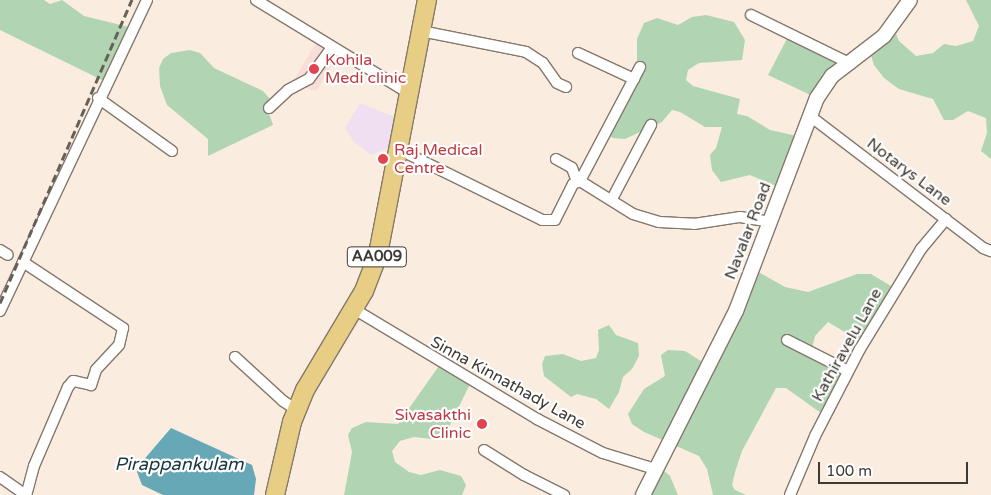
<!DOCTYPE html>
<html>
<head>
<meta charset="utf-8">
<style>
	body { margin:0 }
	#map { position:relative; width:991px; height:495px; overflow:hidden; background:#faecde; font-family:"Varela Round",sans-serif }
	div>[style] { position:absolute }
	.industrial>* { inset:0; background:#efdff1 }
	.medical>* { inset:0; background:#f8ded9 }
	.green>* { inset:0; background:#b1d5b2 }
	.water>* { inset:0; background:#67a8b6 }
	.roads { filter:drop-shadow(1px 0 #84786b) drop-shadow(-1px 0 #84786b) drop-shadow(0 1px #84786b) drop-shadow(0 -1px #84786b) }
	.minor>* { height:10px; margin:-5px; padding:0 5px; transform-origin:5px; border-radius:5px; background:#fff }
	.tertiary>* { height:14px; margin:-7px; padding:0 7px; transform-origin:7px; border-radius:7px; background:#fff }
	.trunk>* { height:18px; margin:-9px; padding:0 9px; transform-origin:9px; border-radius:9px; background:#e8ce84 }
	.rail>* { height:3px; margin-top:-1.5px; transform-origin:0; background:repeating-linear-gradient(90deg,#665f57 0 8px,transparent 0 12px) }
	.dots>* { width:14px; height:14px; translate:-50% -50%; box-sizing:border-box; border:2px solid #fff; border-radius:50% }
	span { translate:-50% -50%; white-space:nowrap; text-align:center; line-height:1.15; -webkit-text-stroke:4.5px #fff; paint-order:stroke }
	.shield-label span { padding:1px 4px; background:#fff; border:1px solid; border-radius:4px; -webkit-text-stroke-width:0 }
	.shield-label { font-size:15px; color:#3e3933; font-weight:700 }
	.health-label { font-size:16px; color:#be3a42 }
	.left { translate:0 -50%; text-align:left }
	.right { translate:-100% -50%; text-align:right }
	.street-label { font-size:16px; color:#3e3933 }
	.water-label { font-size:18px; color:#17383f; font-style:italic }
	.scale { position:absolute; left:818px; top:462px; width:150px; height:22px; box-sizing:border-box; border:2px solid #3e3933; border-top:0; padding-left:6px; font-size:15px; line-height:18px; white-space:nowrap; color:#3e3933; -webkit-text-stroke:4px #fff; paint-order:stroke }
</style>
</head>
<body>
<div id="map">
	<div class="industrial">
		<div style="clip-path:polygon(360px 103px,405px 121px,400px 150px,385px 149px,371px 155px,354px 142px,345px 128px)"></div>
	</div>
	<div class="medical">
		<div style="clip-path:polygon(319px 38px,340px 52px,317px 90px,311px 90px,300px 85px,295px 78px)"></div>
	</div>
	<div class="green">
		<div style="clip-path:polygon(0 0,44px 0,50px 4px,62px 0,84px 16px,133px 28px,106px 82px,0 30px)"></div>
		<div style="clip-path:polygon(966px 0,991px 0,991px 159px,981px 151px,987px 133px,986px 118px,968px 111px,953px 120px,944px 120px,933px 99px,899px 89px,884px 78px,874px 65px,869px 49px,893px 26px,899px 41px,916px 56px,933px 53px,944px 44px,956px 46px,973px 41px,979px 26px)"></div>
		<div style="clip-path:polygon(706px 15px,734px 22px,745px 40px,742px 60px,699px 63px,688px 70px,686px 80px,693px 86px,740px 99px,737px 114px,747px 116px,770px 130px,802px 137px,783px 189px,750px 175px,721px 182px,712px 170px,710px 155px,716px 148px,722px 127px,705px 127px,680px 112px,672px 110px,662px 122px,625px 139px,613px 138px,603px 131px,637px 65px,637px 39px,644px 23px,657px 18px,678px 25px,692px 17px)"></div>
		<div style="clip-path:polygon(790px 33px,851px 64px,817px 98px,768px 75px)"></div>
		<div style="clip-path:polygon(190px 50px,200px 53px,214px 68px,263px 91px,270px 99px,269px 113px,273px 125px,208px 156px,208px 139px,167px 105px,160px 86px,159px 68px,163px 59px,171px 53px)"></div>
		<div style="clip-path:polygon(753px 269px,785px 287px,808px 292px,857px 274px,871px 274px,896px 289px,863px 343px,828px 322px,815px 336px,811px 352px,848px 371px,825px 416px,786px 388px,776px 388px,742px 451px,735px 472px,732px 485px,735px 490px,746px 495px,713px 495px,707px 469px,699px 456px,644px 432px,632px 424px,628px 414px,644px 389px,665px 376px,661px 355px,668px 350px,685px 351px,707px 365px)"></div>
		<div style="clip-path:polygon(609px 325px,616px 335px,638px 343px,639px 356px,632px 369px,623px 377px,619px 392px,609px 409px,596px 399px,577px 394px,571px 397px,544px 376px,542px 364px,545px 356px,563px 354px,581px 361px,596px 358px,599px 350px,598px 330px)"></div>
		<div style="clip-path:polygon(441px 363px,471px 382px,448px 429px,432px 439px,414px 437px,400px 441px,392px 451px,395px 462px,409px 472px,421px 475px,440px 470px,461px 476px,466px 485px,462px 495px,344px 495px,352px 452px,348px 435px,352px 428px,366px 422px,398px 424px)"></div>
		<div style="clip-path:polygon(657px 465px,670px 476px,678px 495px,643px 495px)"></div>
	</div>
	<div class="water">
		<div style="clip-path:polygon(171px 428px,252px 465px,256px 479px,254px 495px,163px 495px,142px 485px,137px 472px,141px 463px)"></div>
	</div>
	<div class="roads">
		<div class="minor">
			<div style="left:256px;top:0;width:180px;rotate:31.4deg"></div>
			<div style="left:751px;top:15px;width:111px;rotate:26.1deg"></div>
			<div style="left:421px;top:31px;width:107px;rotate:11.3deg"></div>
			<div style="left:526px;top:52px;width:20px;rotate:33deg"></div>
			<div style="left:543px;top:63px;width:24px;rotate:55deg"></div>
			<div style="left:557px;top:83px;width:10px;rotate:24deg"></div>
			<div style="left:578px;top:53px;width:62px;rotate:24.9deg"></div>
			<div style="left:98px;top:98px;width:91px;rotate:35.6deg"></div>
			<div style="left:269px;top:108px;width:26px;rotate:-43deg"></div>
			<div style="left:288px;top:90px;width:24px;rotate:-28deg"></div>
			<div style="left:309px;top:79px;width:39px;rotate:-54deg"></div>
			<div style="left:810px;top:116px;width:218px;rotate:37.3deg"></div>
			<div style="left:983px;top:248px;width:9px;rotate:21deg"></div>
			<div style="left:400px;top:150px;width:158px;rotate:26.2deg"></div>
			<div style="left:542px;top:220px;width:13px"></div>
			<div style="left:555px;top:220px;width:40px;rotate:-63.4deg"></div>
			<div style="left:573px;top:184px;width:8px;rotate:-23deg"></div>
			<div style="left:580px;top:181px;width:62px;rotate:31.9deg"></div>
			<div style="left:633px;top:214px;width:27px;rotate:17deg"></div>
			<div style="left:659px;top:222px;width:35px;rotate:3deg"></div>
			<div style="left:694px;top:224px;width:47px;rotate:-8.7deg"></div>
			<div style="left:740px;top:217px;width:31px;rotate:9deg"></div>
			<div style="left:556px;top:159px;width:18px;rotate:29deg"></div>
			<div style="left:572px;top:168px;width:15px;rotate:70deg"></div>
			<div style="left:580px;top:181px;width:129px;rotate:-62.2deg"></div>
			<div style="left:612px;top:199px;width:84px;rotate:-62.2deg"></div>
			<div style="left:0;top:250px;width:9px;rotate:32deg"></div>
			<div style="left:23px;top:262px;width:120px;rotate:33.4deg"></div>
			<div style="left:123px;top:328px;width:17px;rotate:103deg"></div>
			<div style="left:119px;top:345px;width:34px;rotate:133deg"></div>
			<div style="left:96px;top:370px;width:16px;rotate:108deg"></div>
			<div style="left:91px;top:385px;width:18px;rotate:-167deg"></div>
			<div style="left:73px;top:381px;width:8px;rotate:130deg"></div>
			<div style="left:68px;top:387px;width:86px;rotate:113.3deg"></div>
			<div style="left:34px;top:466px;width:30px;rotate:105deg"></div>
			<div style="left:354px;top:309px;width:214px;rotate:31deg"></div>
			<div style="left:537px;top:419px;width:74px;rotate:27.3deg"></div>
			<div style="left:603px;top:453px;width:54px;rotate:17.1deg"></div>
			<div style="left:0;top:311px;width:344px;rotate:-64.7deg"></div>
			<div style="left:787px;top:340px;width:68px;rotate:26.9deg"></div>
			<div style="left:235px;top:357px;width:65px;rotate:42.5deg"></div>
			<div style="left:283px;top:401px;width:17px;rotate:33deg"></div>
			<div style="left:484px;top:450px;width:47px;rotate:32deg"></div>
			<div style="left:524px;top:475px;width:45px;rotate:26.6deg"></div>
			<div style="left:0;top:477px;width:32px;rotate:35deg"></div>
			<div style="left:790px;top:495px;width:64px;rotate:-67deg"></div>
			<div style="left:815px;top:436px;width:98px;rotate:-62.7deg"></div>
			<div style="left:860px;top:349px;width:117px;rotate:-58.6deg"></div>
			<div style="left:921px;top:249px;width:39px;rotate:-50deg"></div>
		</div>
		<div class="tertiary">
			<div style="left:643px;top:495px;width:206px;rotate:-63.2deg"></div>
			<div style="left:736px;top:311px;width:228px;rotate:-69.2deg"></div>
			<div style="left:817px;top:98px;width:27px;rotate:-56deg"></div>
			<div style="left:832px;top:76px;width:66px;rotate:-37.6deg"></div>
			<div style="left:884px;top:36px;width:44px;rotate:-54.2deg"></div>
		</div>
		<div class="trunk">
			<div style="left:275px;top:495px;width:75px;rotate:-76.9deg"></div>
			<div style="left:292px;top:422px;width:35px;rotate:-68deg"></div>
			<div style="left:305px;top:390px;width:115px;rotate:-59.2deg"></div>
			<div style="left:364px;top:291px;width:40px;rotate:-69deg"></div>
			<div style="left:378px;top:254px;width:259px;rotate:-79.1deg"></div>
		</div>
	</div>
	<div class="rail">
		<div style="left:0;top:303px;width:331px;rotate:-66.5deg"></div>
	</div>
	<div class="dots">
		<div style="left:314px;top:69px;background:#e0444e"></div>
		<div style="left:383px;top:159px;background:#e0444e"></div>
		<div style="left:482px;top:424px;background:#e0444e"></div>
	</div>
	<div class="shield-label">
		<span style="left:377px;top:257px">AA009</span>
	</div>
	<div class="health-label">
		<span class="left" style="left:325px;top:69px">Kohila<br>Medi clinic</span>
		<span class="left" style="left:394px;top:159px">Raj Medical<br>Centre</span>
		<span class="right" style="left:471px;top:424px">Sivasakthi<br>Clinic</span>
	</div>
	<div class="street-label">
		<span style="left:909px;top:172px;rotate:37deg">Notarys Lane</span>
		<span style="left:748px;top:231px;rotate:-69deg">Navalar Road</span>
		<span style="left:847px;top:345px;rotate:-61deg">Kathiravelu Lane</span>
		<span style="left:508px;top:383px;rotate:29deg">Sinna Kinnathady Lane</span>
	</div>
	<div class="water-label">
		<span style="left:179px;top:464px">Pirappankulam</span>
	</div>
	<div class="scale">100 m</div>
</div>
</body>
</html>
